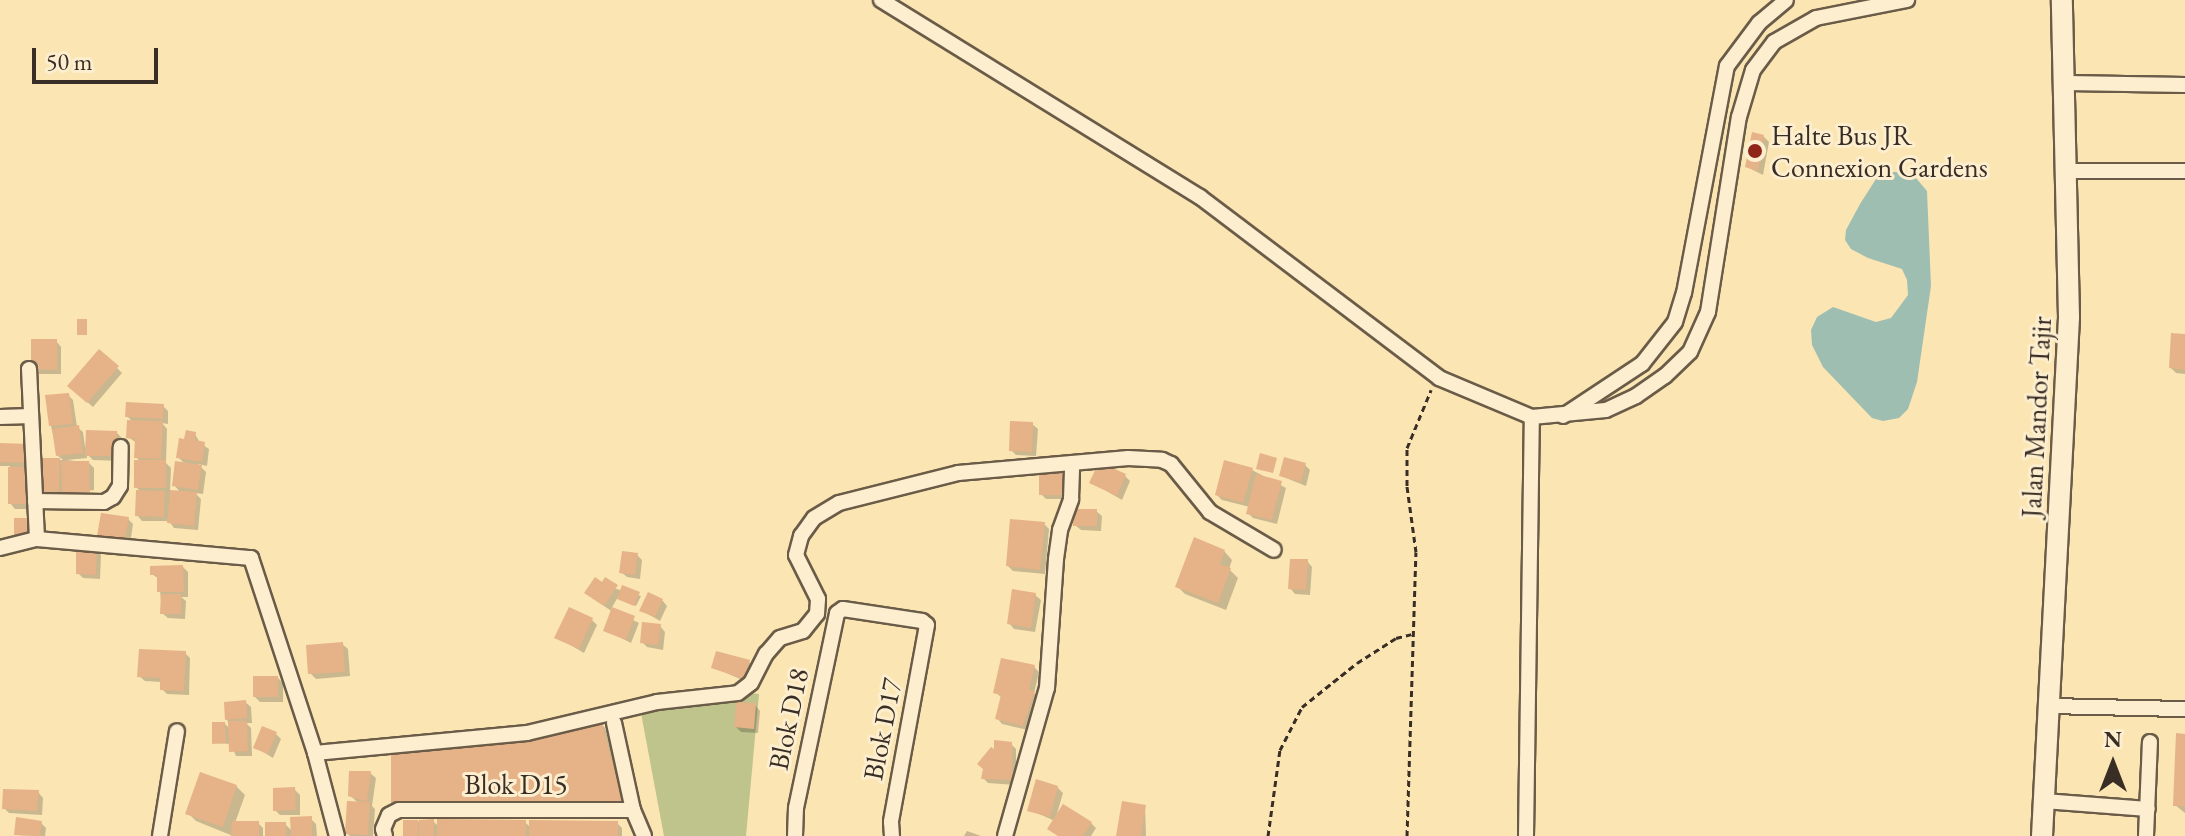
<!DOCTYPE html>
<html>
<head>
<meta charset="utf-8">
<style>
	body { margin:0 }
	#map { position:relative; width:2185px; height:836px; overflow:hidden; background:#fbe5b3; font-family:"EB Garamond",serif }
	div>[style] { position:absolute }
	.green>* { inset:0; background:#bfc48c }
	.water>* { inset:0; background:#9fbeb2 }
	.shadow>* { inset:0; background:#0003 }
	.building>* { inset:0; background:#e6b287 }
	.path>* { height:3px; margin-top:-1.5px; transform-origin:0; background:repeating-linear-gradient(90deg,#392e25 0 6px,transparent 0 10px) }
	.roads { filter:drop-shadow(2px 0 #6a5c48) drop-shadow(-2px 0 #6a5c48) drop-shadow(0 2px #6a5c48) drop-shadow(0 -2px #6a5c48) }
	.street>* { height:14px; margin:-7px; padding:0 7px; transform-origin:7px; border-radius:7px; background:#fceece }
	.secondary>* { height:20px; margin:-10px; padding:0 10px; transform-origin:10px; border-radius:10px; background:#fceece }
	.dots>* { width:22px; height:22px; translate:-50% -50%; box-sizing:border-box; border:4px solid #fceece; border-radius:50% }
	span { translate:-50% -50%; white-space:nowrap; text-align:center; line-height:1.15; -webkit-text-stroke:6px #fceece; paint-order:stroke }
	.poi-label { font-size:28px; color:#392e25 }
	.left { translate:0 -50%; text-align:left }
	.street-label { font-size:28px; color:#392e25 }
	.north { position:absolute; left:2073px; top:724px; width:80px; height:80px; -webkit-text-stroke:6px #fceece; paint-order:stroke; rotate:0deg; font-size:22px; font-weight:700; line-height:32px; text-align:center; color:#392e25 }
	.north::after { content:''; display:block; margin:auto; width:28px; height:36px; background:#392e25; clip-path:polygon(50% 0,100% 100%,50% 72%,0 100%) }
	.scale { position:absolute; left:32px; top:48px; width:126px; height:36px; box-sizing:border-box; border:4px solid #392e25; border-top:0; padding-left:10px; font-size:24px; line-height:28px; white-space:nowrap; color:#392e25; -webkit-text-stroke:6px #fceece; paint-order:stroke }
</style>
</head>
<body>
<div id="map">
	<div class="green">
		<div style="clip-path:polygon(710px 689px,759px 694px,746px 836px,664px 836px,638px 697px)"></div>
	</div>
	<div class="water">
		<div style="clip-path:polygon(1886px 172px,1903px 172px,1916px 178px,1927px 191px,1931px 286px,1917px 382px,1908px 409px,1899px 418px,1883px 421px,1872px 418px,1823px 367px,1812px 345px,1811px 330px,1817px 317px,1833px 307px,1876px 322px,1891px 318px,1908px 295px,1907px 280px,1902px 269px,1868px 258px,1851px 249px,1845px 240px,1846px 230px,1860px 204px,1876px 179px)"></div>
	</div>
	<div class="shadow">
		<div style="clip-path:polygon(1763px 136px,1769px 142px,1763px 175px,1747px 167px)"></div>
		<div style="clip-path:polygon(2185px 336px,2185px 374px,2176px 373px,2171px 368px)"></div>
		<div style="clip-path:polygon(56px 341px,61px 347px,61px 374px,38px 374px,33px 368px)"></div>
		<div style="clip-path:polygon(117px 368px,122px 373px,93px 407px,75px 391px)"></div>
		<div style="clip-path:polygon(68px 395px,73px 400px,77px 427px,83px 432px,85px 447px,117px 433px,122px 438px,122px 461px,93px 460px,87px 454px,87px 458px,67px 460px,89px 463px,94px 468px,94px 490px,44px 496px,39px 490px,39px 460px,63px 460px,58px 456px,51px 426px)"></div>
		<div style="clip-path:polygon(163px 406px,168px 411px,168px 424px,162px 423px,167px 429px,166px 463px,171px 468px,170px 492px,181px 493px,174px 485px,186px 465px,178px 457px,195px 434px,200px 443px,209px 449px,207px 466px,198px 464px,206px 472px,203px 494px,195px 493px,201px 499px,198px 530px,174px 528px,169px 521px,142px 521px,137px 515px,141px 492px,136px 487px,141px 462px,136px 457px,137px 443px,128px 437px,133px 422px,127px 416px)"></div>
		<div style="clip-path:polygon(1032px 424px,1038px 429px,1036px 456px,1016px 455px,1011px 450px)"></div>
		<div style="clip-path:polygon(0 445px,33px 467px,24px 467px,31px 474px,31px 509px,15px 509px,10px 503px,10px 466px,0 466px)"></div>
		<div style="clip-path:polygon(1305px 465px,1310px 470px,1306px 486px,1281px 476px)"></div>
		<div style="clip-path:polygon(1041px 470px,1070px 499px,1046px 499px,1041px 494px)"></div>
		<div style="clip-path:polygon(1252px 470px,1286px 488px,1277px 524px,1253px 518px,1248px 513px,1250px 507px,1222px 500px,1217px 495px)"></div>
		<div style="clip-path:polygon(1125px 476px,1130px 481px,1122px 500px,1091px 482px)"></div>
		<div style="clip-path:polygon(1096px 511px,1102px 516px,1101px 531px,1081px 530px,1075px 525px)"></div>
		<div style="clip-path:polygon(128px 519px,133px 524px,130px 544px,105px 541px,100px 535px)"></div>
		<div style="clip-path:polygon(1044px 524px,1049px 529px,1045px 574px,1013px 571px,1008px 566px)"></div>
		<div style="clip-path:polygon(96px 550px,101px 555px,100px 579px,83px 578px,78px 573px)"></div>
		<div style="clip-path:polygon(1224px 551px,1232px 560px,1229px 569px,1238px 578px,1226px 610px,1185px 594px,1177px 586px)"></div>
		<div style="clip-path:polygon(637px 555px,642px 560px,640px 579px,627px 577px,621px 572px)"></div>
		<div style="clip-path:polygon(1307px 561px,1312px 567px,1310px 595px,1295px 594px,1290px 588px)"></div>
		<div style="clip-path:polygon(183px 567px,188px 572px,188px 597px,181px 597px,186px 601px,185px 619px,168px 618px,162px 613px,159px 579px,152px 574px)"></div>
		<div style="clip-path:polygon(603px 585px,641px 596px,636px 606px,618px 597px,611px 609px,639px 623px,631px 643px,605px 630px,613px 612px,592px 598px)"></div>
		<div style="clip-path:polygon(1035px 595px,1041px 600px,1035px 632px,1014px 629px,1009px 623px)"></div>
		<div style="clip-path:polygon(662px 600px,667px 606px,660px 621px,641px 610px)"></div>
		<div style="clip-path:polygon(592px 620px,597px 625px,584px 653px,557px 637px)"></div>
		<div style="clip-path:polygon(660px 626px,665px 632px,663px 650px,647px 647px,642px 642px)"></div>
		<div style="clip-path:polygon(342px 644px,348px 649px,350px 676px,316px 679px,310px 673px)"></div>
		<div style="clip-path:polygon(185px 653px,190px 658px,189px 695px,167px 694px,162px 689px,162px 682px,145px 681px,139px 676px)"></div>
		<div style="clip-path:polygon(749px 662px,754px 667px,749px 683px,713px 667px)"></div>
		<div style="clip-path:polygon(1034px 667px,1039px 672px,1034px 693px,1039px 698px,1028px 730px,1002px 724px,997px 718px,1001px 697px,995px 692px)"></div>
		<div style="clip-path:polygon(278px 678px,283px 683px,283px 702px,260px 702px,255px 697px)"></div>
		<div style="clip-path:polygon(245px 702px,251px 707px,252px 723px,246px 723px,251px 728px,252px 756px,236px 756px,231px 744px,214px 743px,225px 724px,230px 729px,227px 719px)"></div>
		<div style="clip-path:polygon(755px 705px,760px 711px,758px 733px,741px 732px,736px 727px)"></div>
		<div style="clip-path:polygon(600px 723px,605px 728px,626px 807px,398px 808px,393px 802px,498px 746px)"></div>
		<div style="clip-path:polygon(276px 734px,281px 739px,273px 758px,255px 747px)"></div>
		<div style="clip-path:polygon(2185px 736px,2185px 813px,2175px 805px)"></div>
		<div style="clip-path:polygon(1011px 744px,1016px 749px,1016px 785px,988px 783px,983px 778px,995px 753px)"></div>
		<div style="clip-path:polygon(370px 773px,376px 778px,372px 806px,375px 809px,373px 836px,350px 836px,347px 833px,358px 803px,350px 795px)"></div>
		<div style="clip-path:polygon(236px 786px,245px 795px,235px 823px,258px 823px,263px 828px,263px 836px,233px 836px,196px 821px,188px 813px)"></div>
		<div style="clip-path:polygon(1057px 787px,1063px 793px,1056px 817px,1091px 823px,1096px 828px,1091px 836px,1058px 836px,1050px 829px,1055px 821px,1030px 810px)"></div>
		<div style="clip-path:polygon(294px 789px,300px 795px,300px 815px,280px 815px,275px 810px)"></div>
		<div style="clip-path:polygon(38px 792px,43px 798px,42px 815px,9px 813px,4px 808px)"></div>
		<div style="clip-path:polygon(1145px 807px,1146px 836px,1118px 836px)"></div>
		<div style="clip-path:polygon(311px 819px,316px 824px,317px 836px,267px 836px,285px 824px,293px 832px)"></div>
		<div style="clip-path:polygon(433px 821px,439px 827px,525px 822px,531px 828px,617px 823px,622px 828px,622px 836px,405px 836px,405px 822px)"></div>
		<div style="clip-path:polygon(41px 823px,46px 828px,45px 836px,16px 835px)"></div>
		<div style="clip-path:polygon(967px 831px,981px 836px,964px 836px)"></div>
	</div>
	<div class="building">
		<div style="clip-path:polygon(1752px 132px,1764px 135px,1758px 171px,1745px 167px)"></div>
		<div style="clip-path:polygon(77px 319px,87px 319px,87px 335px,77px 335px)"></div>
		<div style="clip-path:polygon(2171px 333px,2185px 334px,2185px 370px,2169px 368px)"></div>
		<div style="clip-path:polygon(31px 339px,57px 339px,57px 370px,31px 369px)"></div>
		<div style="clip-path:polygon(99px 349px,119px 366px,87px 403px,67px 386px)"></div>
		<div style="clip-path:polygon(69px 393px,73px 424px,49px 426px,45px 395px)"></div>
		<div style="clip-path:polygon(126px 402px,164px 404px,163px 419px,125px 417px)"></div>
		<div style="clip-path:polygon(127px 420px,163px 421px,161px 459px,134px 458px,135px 439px,126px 438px)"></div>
		<div style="clip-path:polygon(1010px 421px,1033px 422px,1032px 452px,1009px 451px)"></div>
		<div style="clip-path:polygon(79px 425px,83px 453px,56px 456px,52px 429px)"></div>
		<div style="clip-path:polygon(86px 430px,117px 431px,117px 456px,85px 456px)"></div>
		<div style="clip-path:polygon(186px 430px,196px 432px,195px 440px,205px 442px,202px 462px,176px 458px,179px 438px,184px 439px)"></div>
		<div style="clip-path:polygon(0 443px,29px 444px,28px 463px,0 462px)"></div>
		<div style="clip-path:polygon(1260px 453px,1277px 458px,1273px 473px,1256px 469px)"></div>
		<div style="clip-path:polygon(1284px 457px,1306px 463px,1301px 482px,1279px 476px)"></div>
		<div style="clip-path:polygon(37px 458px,60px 458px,59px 492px,37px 491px)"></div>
		<div style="clip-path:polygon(134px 460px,166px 460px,166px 488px,134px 488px)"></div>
		<div style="clip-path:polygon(1224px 460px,1253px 468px,1243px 503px,1215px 495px)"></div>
		<div style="clip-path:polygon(61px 461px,89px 461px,90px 492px,62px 492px)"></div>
		<div style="clip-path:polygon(175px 461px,202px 465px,198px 490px,172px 486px)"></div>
		<div style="clip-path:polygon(1099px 462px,1126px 474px,1117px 496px,1089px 483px)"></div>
		<div style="clip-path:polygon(8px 467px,27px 467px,27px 504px,8px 504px)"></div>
		<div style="clip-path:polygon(1039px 468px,1066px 468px,1066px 495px,1039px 495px)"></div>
		<div style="clip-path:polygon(1256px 474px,1282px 481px,1272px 520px,1246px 514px)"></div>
		<div style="clip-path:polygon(136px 490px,165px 491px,164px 517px,135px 516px)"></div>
		<div style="clip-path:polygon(170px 490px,197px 492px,194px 526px,167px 523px)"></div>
		<div style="clip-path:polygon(1074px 509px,1097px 509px,1097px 526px,1073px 526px)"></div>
		<div style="clip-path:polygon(101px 513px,129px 517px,125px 540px,97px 536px)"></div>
		<div style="clip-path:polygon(14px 518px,35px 518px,35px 535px,14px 535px)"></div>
		<div style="clip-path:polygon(1010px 519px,1045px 522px,1040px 570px,1006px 566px)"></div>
		<div style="clip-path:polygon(1194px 537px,1225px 550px,1220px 564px,1231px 568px,1218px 603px,1175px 587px)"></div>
		<div style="clip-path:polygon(76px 547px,97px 548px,96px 575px,76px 574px)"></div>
		<div style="clip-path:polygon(622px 551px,638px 553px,635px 575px,619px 573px)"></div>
		<div style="clip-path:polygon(1290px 559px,1308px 559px,1306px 590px,1288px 589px)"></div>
		<div style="clip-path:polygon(183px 565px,184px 592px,157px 592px,157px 575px,150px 575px,150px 566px)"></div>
		<div style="clip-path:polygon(595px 577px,602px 582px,605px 577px,618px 585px,604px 606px,584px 593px)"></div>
		<div style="clip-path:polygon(622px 585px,640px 592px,634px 606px,617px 599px)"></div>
		<div style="clip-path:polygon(1012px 589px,1036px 593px,1031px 628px,1007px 624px)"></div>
		<div style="clip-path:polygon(648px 592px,663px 599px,655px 617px,639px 611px)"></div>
		<div style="clip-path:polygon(161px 594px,181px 594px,181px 614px,160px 614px)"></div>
		<div style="clip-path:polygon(569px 607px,593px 618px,579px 649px,554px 638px)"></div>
		<div style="clip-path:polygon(612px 607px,635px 616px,626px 640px,603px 631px)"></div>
		<div style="clip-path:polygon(642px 622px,661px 624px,658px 645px,640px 643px)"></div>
		<div style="clip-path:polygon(343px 642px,345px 672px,308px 674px,306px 645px)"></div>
		<div style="clip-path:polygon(139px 649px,186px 651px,184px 691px,160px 690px,160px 678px,137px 677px)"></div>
		<div style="clip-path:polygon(716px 651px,750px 660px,744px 679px,711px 668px)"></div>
		<div style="clip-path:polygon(1001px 658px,1035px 665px,1029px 690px,1035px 691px,1023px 726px,995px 719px,1001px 695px,993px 693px)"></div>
		<div style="clip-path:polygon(253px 676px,278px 676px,278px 697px,253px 697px)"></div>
		<div style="clip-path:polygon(246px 700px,247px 718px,225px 720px,224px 702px)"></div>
		<div style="clip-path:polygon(736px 702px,756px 703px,754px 729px,734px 727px)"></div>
		<div style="clip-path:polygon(601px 720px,623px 802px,391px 803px,391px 752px,497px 744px)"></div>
		<div style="clip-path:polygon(228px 721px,247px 721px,248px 751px,229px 752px)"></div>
		<div style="clip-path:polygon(212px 722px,225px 722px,226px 743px,212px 744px)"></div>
		<div style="clip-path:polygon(262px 726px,277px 732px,268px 754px,253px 748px)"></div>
		<div style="clip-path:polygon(2176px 733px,2185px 734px,2185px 806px,2173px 806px)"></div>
		<div style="clip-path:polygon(994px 740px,1012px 742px,1012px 780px,981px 779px,983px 769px,977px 764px,991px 747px,994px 749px)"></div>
		<div style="clip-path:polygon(349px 771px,371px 771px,367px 802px,348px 796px)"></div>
		<div style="clip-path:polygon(200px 772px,237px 785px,223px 827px,185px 814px)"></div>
		<div style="clip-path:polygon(1036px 779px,1058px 786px,1050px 817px,1027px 811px)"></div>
		<div style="clip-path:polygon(295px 787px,296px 810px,273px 811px,273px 788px)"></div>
		<div style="clip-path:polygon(3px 789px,39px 790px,37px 811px,2px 809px)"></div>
		<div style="clip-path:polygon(347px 801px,370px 802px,368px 835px,345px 834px)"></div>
		<div style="clip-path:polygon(1122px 801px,1146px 805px,1141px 836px,1116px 836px)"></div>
		<div style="clip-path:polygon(1063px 804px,1092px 822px,1083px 836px,1058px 836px,1047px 829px)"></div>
		<div style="clip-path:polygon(312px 816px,312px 836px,291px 836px,290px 817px)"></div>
		<div style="clip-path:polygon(16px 817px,42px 821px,40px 836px,14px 835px)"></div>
		<div style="clip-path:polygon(434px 819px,434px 836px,419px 836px,419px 820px)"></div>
		<div style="clip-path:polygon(437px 819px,526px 820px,526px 836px,437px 836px)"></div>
		<div style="clip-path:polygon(403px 820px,418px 820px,418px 836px,403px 836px)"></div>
		<div style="clip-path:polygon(529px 820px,618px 821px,618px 836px,529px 836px)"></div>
		<div style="clip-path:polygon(232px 821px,259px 821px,259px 836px,231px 836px)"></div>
		<div style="clip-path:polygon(265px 822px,286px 822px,286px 836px,265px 836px)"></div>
	</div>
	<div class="path">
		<div style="left:1268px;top:836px;width:87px;rotate:-82.1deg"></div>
		<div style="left:1280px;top:750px;width:48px;rotate:-62.9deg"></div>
		<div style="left:1302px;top:707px;width:70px;rotate:-38.7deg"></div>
		<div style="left:1357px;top:663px;width:46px;rotate:-32.7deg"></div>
		<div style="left:1396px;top:638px;width:16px;rotate:-14deg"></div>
		<div style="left:1407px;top:836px;width:284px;rotate:-88.2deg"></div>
		<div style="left:1416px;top:552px;width:67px;rotate:-97.8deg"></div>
		<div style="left:1407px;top:486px;width:38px;rotate:-90deg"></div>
		<div style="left:1407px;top:448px;width:63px;rotate:-67.5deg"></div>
	</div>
	<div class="roads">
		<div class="street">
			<div style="left:881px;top:0;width:375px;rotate:31.7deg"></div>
			<div style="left:1200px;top:197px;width:300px;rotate:37.1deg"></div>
			<div style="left:1439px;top:378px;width:101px;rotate:22.8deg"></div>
			<div style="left:1532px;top:417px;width:74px;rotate:-5.4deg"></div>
			<div style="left:1606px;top:410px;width:33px;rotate:-25deg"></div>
			<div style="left:1636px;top:396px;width:35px;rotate:-35deg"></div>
			<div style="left:1665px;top:376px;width:35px;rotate:-44deg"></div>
			<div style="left:1690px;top:352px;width:44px;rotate:-65.8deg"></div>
			<div style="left:1708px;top:312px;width:197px;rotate:-81deg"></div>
			<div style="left:1739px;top:117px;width:49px;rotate:-73.4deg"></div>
			<div style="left:1753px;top:70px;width:35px;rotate:-53deg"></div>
			<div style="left:1774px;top:42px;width:48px;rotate:-29.7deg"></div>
			<div style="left:1816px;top:18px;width:93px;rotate:-11.2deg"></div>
			<div style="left:2067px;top:83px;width:118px;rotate:1deg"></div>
			<div style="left:2067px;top:171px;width:118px"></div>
			<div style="left:29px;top:369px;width:170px;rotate:87.3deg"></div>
			<div style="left:37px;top:539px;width:215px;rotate:5.1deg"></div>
			<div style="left:251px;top:558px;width:205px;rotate:71.8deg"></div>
			<div style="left:315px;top:753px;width:86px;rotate:75.2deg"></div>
			<div style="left:1563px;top:416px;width:95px;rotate:-33.4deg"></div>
			<div style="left:1642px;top:364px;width:53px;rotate:-51.8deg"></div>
			<div style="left:1675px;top:322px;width:30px;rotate:-73deg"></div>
			<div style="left:1684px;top:293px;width:231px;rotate:-79.3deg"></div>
			<div style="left:1727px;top:66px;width:54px;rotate:-53.3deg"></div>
			<div style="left:1759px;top:23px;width:35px;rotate:-40deg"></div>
			<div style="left:0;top:417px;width:31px;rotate:-2deg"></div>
			<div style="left:35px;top:501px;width:69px;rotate:0.8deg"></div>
			<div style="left:104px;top:502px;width:10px;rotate:-29deg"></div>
			<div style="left:113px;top:497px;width:13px;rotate:-58deg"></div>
			<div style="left:120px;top:486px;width:39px;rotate:-89deg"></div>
			<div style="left:0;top:548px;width:38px;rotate:-14deg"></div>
			<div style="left:2049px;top:706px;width:136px;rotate:1.3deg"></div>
			<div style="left:614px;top:723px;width:89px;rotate:77.7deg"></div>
			<div style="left:633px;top:810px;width:28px;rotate:67deg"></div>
			<div style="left:315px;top:753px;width:213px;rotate:-5.4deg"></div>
			<div style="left:527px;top:733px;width:134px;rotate:-13.4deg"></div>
			<div style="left:657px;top:702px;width:81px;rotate:-6.3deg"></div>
			<div style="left:738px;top:693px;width:16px;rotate:-38deg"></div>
			<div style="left:751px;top:683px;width:33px;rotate:-63deg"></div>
			<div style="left:766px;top:654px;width:21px;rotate:-49deg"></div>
			<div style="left:780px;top:638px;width:24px;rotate:-17deg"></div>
			<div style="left:803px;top:631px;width:22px;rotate:-51deg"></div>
			<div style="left:817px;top:614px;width:15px;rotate:-86deg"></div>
			<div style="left:818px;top:599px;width:49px;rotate:-116.6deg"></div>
			<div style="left:796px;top:555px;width:20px;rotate:-75deg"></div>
			<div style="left:801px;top:536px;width:22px;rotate:-54deg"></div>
			<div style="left:814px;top:518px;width:29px;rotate:-31deg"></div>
			<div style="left:839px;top:503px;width:123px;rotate:-14.1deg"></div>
			<div style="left:958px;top:473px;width:171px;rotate:-5deg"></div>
			<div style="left:1128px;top:458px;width:34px;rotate:3deg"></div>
			<div style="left:1162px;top:460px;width:10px;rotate:24deg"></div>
			<div style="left:1171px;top:464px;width:62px;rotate:50.9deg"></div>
			<div style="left:1210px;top:512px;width:74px;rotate:30.7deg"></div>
			<div style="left:2044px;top:801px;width:104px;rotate:4.4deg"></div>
			<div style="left:160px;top:836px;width:106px;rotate:-80.8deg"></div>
			<div style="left:385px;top:836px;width:7px;rotate:-106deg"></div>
			<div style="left:383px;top:829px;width:15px;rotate:-67deg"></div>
			<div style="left:389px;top:815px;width:11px;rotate:-27deg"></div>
			<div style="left:399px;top:810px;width:234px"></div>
			<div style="left:795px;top:836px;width:28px;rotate:-88deg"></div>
			<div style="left:796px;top:808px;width:199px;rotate:-78.1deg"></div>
			<div style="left:837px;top:613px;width:7px;rotate:-34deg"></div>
			<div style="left:843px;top:609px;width:80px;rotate:8.6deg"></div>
			<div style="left:922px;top:621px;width:6px;rotate:39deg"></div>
			<div style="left:927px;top:625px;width:200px;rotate:100.4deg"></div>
			<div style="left:891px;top:822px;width:14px;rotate:86deg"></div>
			<div style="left:1005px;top:836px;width:154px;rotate:-74.2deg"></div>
			<div style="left:1047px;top:688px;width:129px;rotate:-86deg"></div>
			<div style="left:1056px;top:559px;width:29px;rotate:-82deg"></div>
			<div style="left:1060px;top:530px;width:33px;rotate:-70deg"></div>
			<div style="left:1071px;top:499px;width:36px;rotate:-88deg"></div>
			<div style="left:1526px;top:836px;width:419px;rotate:-89.2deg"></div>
			<div style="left:2146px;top:836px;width:94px;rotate:-87.6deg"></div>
		</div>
		<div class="secondary">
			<div style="left:2042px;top:836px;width:520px;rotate:-87.02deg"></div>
			<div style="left:2069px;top:317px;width:317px;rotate:-91.3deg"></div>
		</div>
	</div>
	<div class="dots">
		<div style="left:1755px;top:151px;background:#8f2418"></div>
	</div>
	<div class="poi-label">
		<span class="left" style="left:1771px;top:151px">Halte Bus JR<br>Connexion Gardens</span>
	</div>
	<div class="street-label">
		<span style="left:2036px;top:417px;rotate:-87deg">Jalan Mandor Tajir</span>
		<span style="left:788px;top:719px;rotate:-78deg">Blok D18</span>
		<span style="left:882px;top:729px;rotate:-79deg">Blok D17</span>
		<span style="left:516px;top:784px">Blok D15</span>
	</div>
	<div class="north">N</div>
	<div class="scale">50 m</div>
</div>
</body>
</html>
